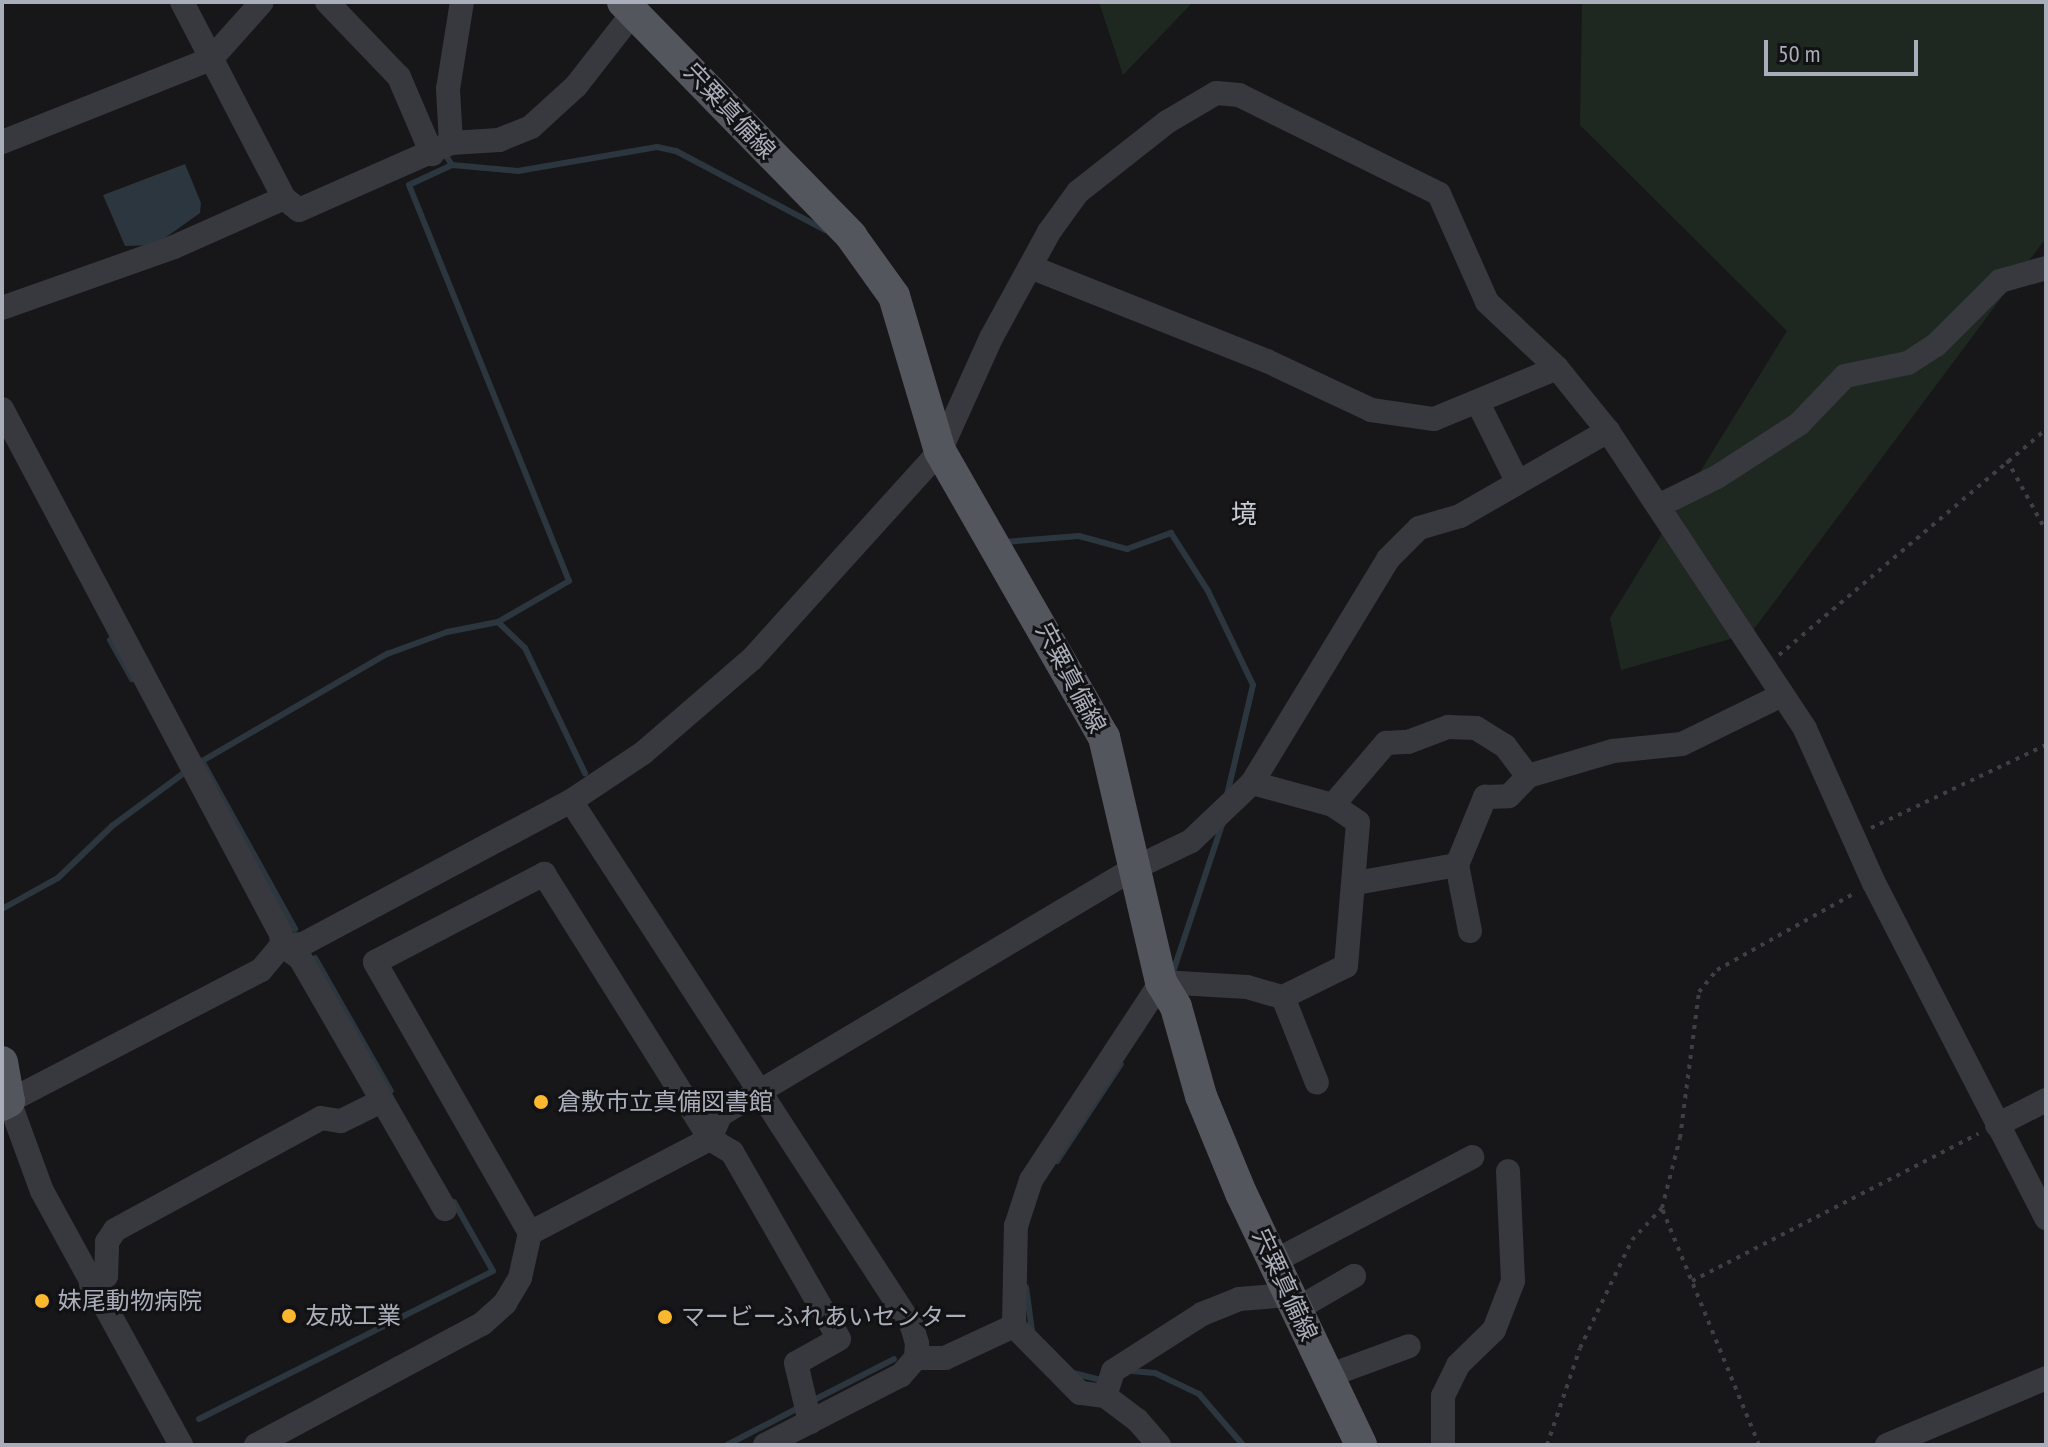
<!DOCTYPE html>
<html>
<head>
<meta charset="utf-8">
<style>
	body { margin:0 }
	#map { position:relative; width:2048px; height:1447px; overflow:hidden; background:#171719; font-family:"PT Sans Narrow","Noto Sans JP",sans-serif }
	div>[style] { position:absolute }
	.green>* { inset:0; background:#1f2820 }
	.water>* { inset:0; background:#2c363e }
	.stream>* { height:6px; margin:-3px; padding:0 3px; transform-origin:3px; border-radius:3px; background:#2c363e }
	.path>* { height:4px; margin-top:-2px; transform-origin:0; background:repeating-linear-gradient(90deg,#3e4046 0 4px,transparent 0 10px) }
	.minor>* { height:24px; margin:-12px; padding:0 12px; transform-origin:12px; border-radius:12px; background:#38393f }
	.major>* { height:32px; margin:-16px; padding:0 16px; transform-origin:16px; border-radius:16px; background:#54565e }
	.dots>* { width:22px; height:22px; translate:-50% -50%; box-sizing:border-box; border:4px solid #121214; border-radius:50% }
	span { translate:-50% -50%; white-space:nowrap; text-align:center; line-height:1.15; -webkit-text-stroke:6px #121214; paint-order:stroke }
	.street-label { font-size:24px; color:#a9aeba }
	.poi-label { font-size:24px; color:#a9aeba }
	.left { translate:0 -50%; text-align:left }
	.neighbourhood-label { font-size:26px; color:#cacdd6 }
	.frame { position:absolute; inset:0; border:4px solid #a9aeba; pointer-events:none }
	.scale { position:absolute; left:1764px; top:40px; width:154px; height:36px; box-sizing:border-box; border:4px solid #a9aeba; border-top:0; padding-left:10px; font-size:24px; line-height:28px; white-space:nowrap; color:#a9aeba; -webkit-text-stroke:6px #121214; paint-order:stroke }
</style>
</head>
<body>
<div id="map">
	<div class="green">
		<div style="clip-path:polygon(1099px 2px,1193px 2px,1123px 75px)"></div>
		<div style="clip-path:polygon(1582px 2px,2046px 2px,2046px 238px,1751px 633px,1621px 670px,1610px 618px,1787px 331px,1580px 125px)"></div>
	</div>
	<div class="water">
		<div style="clip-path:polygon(185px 164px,201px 203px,200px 213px,155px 245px,125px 246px,103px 195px)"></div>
	</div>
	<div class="stream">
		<div style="left:445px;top:154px;width:13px;rotate:58deg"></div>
		<div style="left:452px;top:165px;width:66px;rotate:5.2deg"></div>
		<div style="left:518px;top:171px;width:141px;rotate:-9.8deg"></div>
		<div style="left:657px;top:147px;width:19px;rotate:12deg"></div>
		<div style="left:676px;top:151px;width:169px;rotate:27.9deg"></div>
		<div style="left:452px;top:165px;width:47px;rotate:155.1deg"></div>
		<div style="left:409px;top:185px;width:427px;rotate:68deg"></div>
		<div style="left:569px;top:581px;width:82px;rotate:150deg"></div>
		<div style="left:1005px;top:542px;width:74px;rotate:-4.6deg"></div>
		<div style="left:1079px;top:536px;width:50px;rotate:15.2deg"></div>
		<div style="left:1127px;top:549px;width:47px;rotate:-20deg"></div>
		<div style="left:1171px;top:533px;width:69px;rotate:57.5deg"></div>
		<div style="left:1208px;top:591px;width:104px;rotate:64.4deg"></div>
		<div style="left:1253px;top:685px;width:113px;rotate:103.3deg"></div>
		<div style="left:110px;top:640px;width:45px;rotate:60.6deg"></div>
		<div style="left:202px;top:761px;width:192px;rotate:61deg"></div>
		<div style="left:197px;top:764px;width:220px;rotate:-30.1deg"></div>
		<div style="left:387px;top:654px;width:64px;rotate:-20.1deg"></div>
		<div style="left:447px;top:632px;width:52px;rotate:-11.1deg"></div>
		<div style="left:498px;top:622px;width:37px;rotate:44deg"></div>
		<div style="left:525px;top:648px;width:139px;rotate:64.4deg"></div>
		<div style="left:2px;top:909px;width:64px;rotate:-29deg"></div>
		<div style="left:58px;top:878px;width:75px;rotate:-43.9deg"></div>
		<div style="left:112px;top:826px;width:94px;rotate:-36.4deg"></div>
		<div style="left:315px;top:958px;width:153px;rotate:60.3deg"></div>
		<div style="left:1171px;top:978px;width:164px;rotate:-71.6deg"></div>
		<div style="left:1057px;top:1161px;width:116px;rotate:-56.6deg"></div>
		<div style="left:1026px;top:1287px;width:44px;rotate:82.2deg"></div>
		<div style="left:1132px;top:1371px;width:23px;rotate:5deg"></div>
		<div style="left:1155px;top:1373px;width:49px;rotate:25.5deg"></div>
		<div style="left:1199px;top:1394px;width:67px;rotate:49.2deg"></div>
		<div style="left:1073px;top:1373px;width:32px;rotate:14deg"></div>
		<div style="left:812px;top:1401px;width:92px;rotate:-27.1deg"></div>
		<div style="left:199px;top:1419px;width:329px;rotate:-26.7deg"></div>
		<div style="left:493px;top:1271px;width:79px;rotate:-119.5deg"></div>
		<div style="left:727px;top:1445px;width:85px;rotate:-27.5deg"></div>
	</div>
	<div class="path">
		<div style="left:2007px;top:460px;width:81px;rotate:61.2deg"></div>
		<div style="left:1779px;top:655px;width:350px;rotate:-40.2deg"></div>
		<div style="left:1871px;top:828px;width:194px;rotate:-25.4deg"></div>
		<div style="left:1692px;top:1281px;width:322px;rotate:-27.2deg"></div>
		<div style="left:1547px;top:1445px;width:102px;rotate:-71.2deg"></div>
		<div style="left:1580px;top:1348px;width:120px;rotate:-64.3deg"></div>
		<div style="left:1632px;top:1240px;width:44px;rotate:-46.8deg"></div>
		<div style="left:1759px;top:1445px;width:256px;rotate:-112.3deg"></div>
		<div style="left:1662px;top:1208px;width:72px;rotate:-75.6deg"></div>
		<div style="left:1680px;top:1138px;width:147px;rotate:-82.6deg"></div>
		<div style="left:1699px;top:992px;width:28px;rotate:-51deg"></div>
		<div style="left:1717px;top:970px;width:158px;rotate:-29.2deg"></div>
	</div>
	<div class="minor">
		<div style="left:182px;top:2px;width:221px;rotate:62.5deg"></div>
		<div style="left:284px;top:198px;width:19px;rotate:39deg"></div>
		<div style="left:299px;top:210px;width:166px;rotate:-23.8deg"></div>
		<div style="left:451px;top:143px;width:54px;rotate:-93.2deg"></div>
		<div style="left:448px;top:89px;width:88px;rotate:-80.9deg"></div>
		<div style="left:327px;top:2px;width:104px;rotate:46.2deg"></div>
		<div style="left:399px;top:77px;width:84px;rotate:66.8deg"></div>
		<div style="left:2px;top:142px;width:225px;rotate:-21.7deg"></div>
		<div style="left:211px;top:59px;width:76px;rotate:-48.2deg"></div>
		<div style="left:451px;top:143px;width:48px;rotate:-3.6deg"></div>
		<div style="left:499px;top:140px;width:35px;rotate:-22deg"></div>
		<div style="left:531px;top:127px;width:61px;rotate:-42.3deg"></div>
		<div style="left:576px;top:86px;width:93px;rotate:-52deg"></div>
		<div style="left:1033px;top:268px;width:252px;rotate:21.7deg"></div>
		<div style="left:1267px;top:361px;width:115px;rotate:25.2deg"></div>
		<div style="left:1371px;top:410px;width:64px;rotate:8.1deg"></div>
		<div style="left:1434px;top:419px;width:133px;rotate:-22.5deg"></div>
		<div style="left:2px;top:308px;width:182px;rotate:-19.5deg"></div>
		<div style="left:174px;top:247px;width:120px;rotate:-24deg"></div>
		<div style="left:1478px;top:403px;width:85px;rotate:63.4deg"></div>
		<div style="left:2px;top:409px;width:595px;rotate:62.01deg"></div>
		<div style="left:281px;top:934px;width:11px;rotate:85deg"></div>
		<div style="left:282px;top:945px;width:33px;rotate:130deg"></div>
		<div style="left:261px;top:970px;width:284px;rotate:152.5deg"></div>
		<div style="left:9px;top:1101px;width:96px;rotate:69.9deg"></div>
		<div style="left:42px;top:1191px;width:290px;rotate:61.3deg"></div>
		<div style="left:1660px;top:505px;width:64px;rotate:-26.2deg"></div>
		<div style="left:1717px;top:477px;width:98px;rotate:-32.9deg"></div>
		<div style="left:1799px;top:424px;width:66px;rotate:-46.2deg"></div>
		<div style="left:1845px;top:376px;width:64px;rotate:-11.7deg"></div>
		<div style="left:1908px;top:363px;width:33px;rotate:-33deg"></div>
		<div style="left:1936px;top:345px;width:91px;rotate:-45deg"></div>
		<div style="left:2000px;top:281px;width:48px;rotate:-15.8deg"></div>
		<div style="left:571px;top:801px;width:626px;rotate:57deg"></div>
		<div style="left:912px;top:1326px;width:18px;rotate:74deg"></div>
		<div style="left:917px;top:1343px;width:15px;rotate:94deg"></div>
		<div style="left:916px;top:1358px;width:23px;rotate:131deg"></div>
		<div style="left:901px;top:1375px;width:153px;rotate:152.8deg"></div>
		<div style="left:1333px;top:805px;width:82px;rotate:-49.5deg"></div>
		<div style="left:1386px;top:743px;width:22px;rotate:-3deg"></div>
		<div style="left:1408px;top:742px;width:43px;rotate:-20.6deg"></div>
		<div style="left:1448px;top:727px;width:28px;rotate:2deg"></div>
		<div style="left:1476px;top:728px;width:34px;rotate:32deg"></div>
		<div style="left:1505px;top:746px;width:38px;rotate:53deg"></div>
		<div style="left:1356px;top:883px;width:103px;rotate:-10.1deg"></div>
		<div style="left:1470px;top:931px;width:67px;rotate:-101.1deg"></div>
		<div style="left:1457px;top:865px;width:74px;rotate:-67.6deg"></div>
		<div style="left:1485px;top:797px;width:24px;rotate:-2deg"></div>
		<div style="left:1509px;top:796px;width:28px;rotate:-46deg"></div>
		<div style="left:1528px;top:776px;width:89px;rotate:-16.4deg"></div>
		<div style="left:1613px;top:751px;width:69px;rotate:-5.8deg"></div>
		<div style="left:1682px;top:744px;width:111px;rotate:-26.1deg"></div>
		<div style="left:282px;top:945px;width:21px;rotate:-3deg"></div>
		<div style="left:303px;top:944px;width:304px;rotate:-28.1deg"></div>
		<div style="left:571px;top:801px;width:87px;rotate:-33.7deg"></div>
		<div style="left:643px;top:753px;width:144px;rotate:-40.8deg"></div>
		<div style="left:752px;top:659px;width:280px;rotate:-47.9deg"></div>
		<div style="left:940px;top:451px;width:124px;rotate:-65.7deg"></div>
		<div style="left:991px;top:338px;width:121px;rotate:-61.3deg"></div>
		<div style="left:1049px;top:232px;width:49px;rotate:-54.1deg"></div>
		<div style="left:1078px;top:192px;width:113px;rotate:-38.2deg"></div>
		<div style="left:1167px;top:122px;width:57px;rotate:-30.6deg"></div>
		<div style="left:1216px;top:93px;width:23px;rotate:5deg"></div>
		<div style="left:1239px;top:95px;width:223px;rotate:26.3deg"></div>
		<div style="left:1439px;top:194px;width:118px;rotate:66deg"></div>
		<div style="left:1487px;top:302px;width:96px;rotate:43.3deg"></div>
		<div style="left:1557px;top:368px;width:81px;rotate:51deg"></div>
		<div style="left:1608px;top:431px;width:357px;rotate:56.5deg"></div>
		<div style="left:1805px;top:729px;width:169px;rotate:65.9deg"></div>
		<div style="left:1874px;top:883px;width:377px;rotate:62.8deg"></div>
		<div style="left:282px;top:945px;width:22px;rotate:36deg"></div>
		<div style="left:300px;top:958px;width:290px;rotate:60deg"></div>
		<div style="left:1283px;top:997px;width:92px;rotate:68.4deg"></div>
		<div style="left:1997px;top:1125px;width:55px;rotate:-27deg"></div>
		<div style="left:530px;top:1233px;width:312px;rotate:-119.8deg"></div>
		<div style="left:375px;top:962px;width:191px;rotate:-27.5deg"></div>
		<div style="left:544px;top:874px;width:313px;rotate:57.9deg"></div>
		<div style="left:710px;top:1139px;width:26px;rotate:31deg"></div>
		<div style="left:732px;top:1152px;width:215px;rotate:60.2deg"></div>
		<div style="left:839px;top:1339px;width:49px;rotate:150.8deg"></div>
		<div style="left:796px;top:1363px;width:61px;rotate:76.7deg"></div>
		<div style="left:1275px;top:1261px;width:223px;rotate:-27.8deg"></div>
		<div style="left:91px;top:1284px;width:17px;rotate:-28deg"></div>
		<div style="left:106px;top:1276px;width:34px;rotate:-88deg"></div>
		<div style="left:107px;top:1242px;width:14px;rotate:-56deg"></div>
		<div style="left:115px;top:1230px;width:234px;rotate:-28.5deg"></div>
		<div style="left:321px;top:1118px;width:20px;rotate:9deg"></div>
		<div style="left:341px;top:1121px;width:46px;rotate:-26deg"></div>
		<div style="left:1297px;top:1309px;width:66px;rotate:-30.1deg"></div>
		<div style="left:916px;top:1358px;width:29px"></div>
		<div style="left:945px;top:1358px;width:76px;rotate:-24.9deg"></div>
		<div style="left:1328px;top:1376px;width:86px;rotate:-20.3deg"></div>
		<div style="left:1105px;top:1396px;width:26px;rotate:-72deg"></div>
		<div style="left:1113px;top:1371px;width:106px;rotate:-32.6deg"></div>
		<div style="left:1202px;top:1314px;width:40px;rotate:-22deg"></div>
		<div style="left:1239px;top:1299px;width:51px;rotate:-4.5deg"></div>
		<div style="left:256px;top:1445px;width:256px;rotate:-28.2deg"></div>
		<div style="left:482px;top:1324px;width:31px;rotate:-42deg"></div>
		<div style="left:505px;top:1303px;width:29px;rotate:-59deg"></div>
		<div style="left:520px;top:1278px;width:46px;rotate:-77.5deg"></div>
		<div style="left:530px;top:1233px;width:203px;rotate:-27.6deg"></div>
		<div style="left:710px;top:1139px;width:26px;rotate:-67deg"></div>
		<div style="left:720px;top:1115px;width:483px;rotate:-30.8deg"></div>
		<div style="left:1135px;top:868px;width:62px;rotate:-25.7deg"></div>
		<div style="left:1191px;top:841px;width:84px;rotate:-43.6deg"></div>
		<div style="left:1252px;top:783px;width:262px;rotate:-58.7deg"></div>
		<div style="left:1388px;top:559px;width:44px;rotate:-45deg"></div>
		<div style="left:1419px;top:528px;width:43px;rotate:-16.3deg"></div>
		<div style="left:1460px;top:516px;width:171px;rotate:-29.9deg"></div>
		<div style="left:1159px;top:1445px;width:33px;rotate:-131deg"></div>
		<div style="left:1137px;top:1420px;width:40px;rotate:-143deg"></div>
		<div style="left:1105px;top:1396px;width:25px;rotate:-173deg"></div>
		<div style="left:1080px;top:1393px;width:94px;rotate:-134.6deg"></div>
		<div style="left:1014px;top:1326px;width:100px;rotate:-88.9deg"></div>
		<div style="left:1016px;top:1226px;width:48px;rotate:-71.9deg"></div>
		<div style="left:1031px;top:1180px;width:237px;rotate:-56.7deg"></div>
		<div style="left:1161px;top:982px;width:86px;rotate:3.3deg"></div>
		<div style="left:1247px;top:987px;width:37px;rotate:16deg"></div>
		<div style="left:1283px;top:997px;width:70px;rotate:-26.2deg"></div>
		<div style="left:1346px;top:966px;width:144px;rotate:-85.2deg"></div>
		<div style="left:1358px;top:822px;width:30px;rotate:-146deg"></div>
		<div style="left:1333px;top:805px;width:84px;rotate:-164.8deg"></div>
		<div style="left:1443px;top:1445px;width:49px;rotate:-90deg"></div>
		<div style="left:1443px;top:1396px;width:34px;rotate:-64deg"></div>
		<div style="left:1458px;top:1365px;width:50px;rotate:-44.2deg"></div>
		<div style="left:1494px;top:1330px;width:53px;rotate:-68.8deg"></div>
		<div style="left:1513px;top:1281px;width:110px;rotate:-92.6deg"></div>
		<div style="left:1887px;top:1445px;width:173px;rotate:-22.8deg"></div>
	</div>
	<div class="major">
		<div style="left:623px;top:2px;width:327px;rotate:45.7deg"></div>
		<div style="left:851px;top:236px;width:74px;rotate:54.4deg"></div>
		<div style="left:894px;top:296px;width:162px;rotate:73.5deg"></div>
		<div style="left:940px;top:451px;width:330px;rotate:60.2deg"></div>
		<div style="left:1104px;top:737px;width:252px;rotate:76.9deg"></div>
		<div style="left:1161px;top:982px;width:29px;rotate:59deg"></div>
		<div style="left:1176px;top:1007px;width:92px;rotate:74.3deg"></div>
		<div style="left:1201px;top:1096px;width:105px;rotate:67.6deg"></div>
		<div style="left:1241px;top:1193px;width:279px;rotate:64.5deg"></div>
		<div style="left:2px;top:1062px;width:40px;rotate:80deg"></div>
		<div style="left:9px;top:1101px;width:8px;rotate:150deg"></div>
	</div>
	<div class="dots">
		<div style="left:541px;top:1102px;background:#fbb72d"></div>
		<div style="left:42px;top:1301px;background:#fbb72d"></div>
		<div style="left:289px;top:1316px;background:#fbb72d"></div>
		<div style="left:665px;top:1317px;background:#fbb72d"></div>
	</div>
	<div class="street-label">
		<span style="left:730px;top:111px;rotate:47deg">宍粟真備線</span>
		<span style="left:1071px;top:678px;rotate:62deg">宍粟真備線</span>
		<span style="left:1285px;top:1285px;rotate:65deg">宍粟真備線</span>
	</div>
	<div class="poi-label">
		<span class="left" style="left:557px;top:1102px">倉敷市立真備図書館</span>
		<span class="left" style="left:58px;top:1301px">妹尾動物病院</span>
		<span class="left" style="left:305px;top:1316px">友成工業</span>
		<span class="left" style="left:681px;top:1317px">マービーふれあいセンター</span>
	</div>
	<div class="neighbourhood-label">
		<span style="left:1244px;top:514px">境</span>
	</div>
	<div class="frame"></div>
	<div class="scale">50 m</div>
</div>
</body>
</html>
